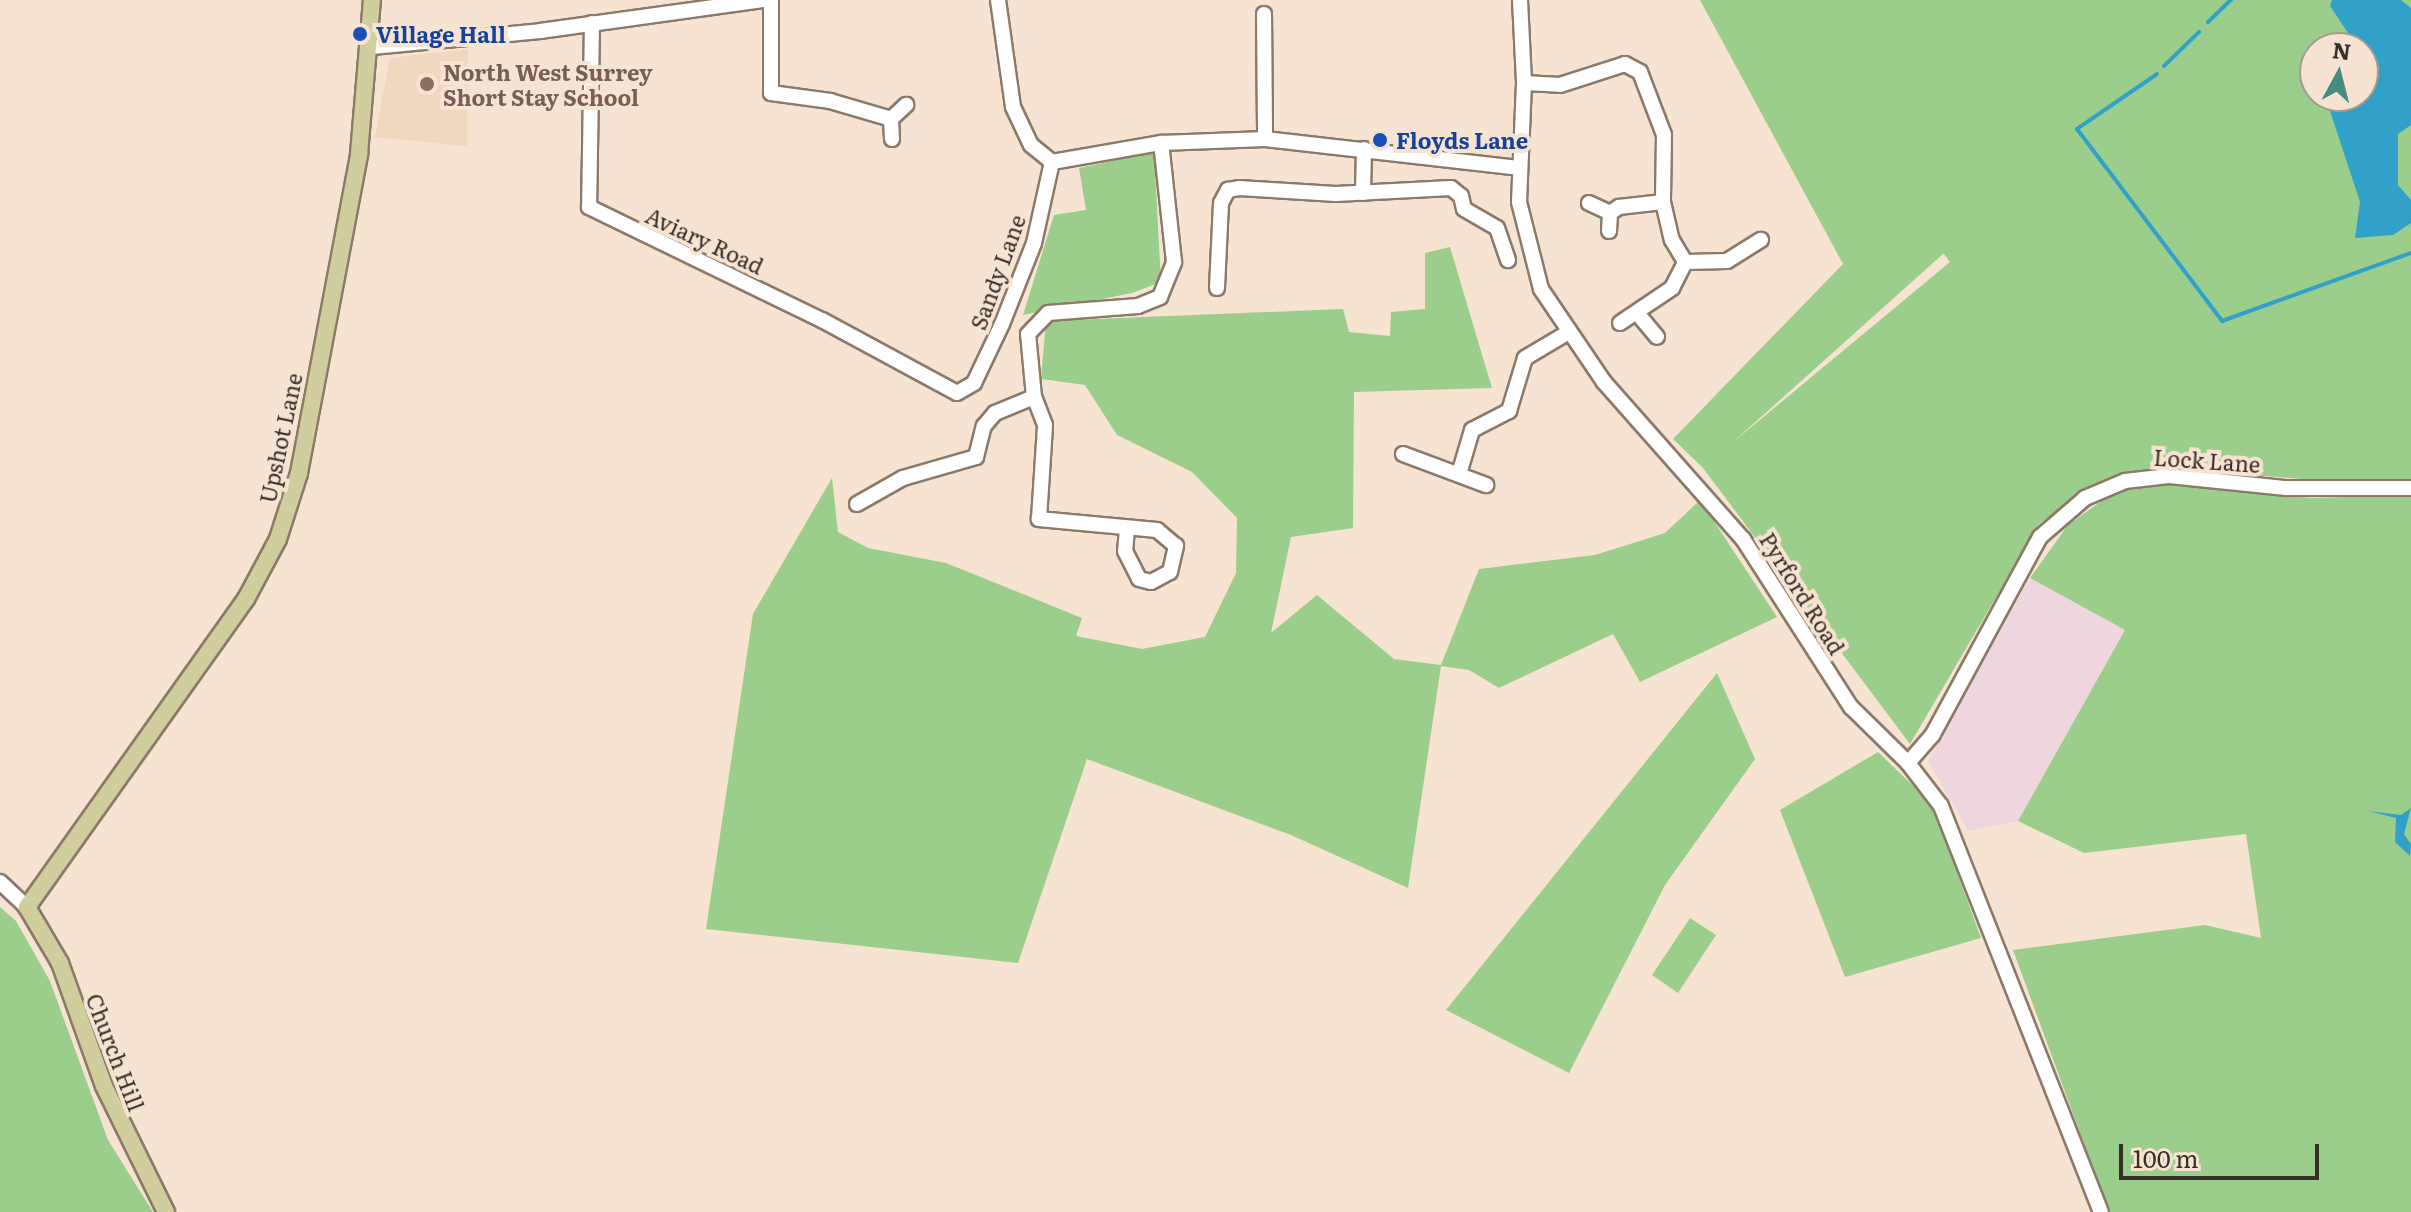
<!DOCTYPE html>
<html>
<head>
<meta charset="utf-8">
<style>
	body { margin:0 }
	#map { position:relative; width:2411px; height:1212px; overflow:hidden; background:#f6e3d2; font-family:Literata,serif }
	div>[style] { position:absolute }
	.commercial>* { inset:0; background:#efd5de }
	.built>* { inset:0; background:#efd7c0 }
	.green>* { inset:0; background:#9bce8b }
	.water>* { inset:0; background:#31a1c9 }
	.stream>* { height:4px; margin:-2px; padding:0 2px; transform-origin:2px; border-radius:2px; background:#31a1c9 }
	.roads { filter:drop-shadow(2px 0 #8b7a6a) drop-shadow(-2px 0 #8b7a6a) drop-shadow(0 2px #8b7a6a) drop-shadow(0 -2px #8b7a6a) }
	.minor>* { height:14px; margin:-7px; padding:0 7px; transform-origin:7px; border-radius:7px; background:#fff }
	.major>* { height:16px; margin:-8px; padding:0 8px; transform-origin:8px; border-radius:8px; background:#d0ce9c }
	.dots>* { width:22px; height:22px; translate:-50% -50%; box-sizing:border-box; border:4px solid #f6e3d2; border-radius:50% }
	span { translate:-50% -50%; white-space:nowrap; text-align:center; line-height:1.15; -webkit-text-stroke:8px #f6e3d2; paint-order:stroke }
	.transit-label { font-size:22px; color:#164399; font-weight:700 }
	.left { translate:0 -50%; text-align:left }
	.education-label { font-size:22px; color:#785e54; font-weight:700 }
	.street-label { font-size:22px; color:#373029 }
	.north { position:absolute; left:2299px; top:32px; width:80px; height:80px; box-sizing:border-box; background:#f6e3d2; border:2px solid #aa9b8e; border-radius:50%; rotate:7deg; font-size:22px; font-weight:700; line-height:32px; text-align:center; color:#373029 }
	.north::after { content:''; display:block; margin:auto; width:28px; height:36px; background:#478c82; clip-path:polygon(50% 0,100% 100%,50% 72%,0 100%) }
	.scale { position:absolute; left:2119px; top:1144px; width:200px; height:36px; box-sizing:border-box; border:4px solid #373029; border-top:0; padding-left:10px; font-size:24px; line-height:28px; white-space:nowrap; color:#373029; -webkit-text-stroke:6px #f6e3d2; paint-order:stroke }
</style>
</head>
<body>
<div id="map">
	<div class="commercial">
		<div style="clip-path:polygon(2030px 578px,2125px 630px,2018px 821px,1968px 831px,1928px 761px)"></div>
	</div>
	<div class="built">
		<div style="clip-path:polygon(468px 49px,467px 146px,375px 137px,390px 58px)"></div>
	</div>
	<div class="green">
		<div style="clip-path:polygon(evenodd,1700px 0,2411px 0,2411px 480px,2394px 486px,2187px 470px,2132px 472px,2081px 493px,2039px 524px,1910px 744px,1703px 468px,1673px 439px,1843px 264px,1700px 0,2315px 48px,2363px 48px,2363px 96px,2315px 96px,2315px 48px,1700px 0,1944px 254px,1950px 262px,1732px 443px,1943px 254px,1944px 254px)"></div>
		<div style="clip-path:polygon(1154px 152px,1161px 282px,1132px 293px,1023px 315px,1054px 215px,1086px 210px,1079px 168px)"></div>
		<div style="clip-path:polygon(1450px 247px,1492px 388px,1354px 392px,1353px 528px,1291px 537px,1271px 633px,1317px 595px,1394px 659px,1441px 665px,1479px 569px,1595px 555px,1665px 533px,1700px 500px,1777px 617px,1640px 682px,1613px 634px,1499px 688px,1469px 670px,1441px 666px,1408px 888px,1291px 835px,1087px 759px,1018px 963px,706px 929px,753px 614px,832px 478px,838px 532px,868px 548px,946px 563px,1082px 618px,1076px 636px,1142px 649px,1205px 637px,1236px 573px,1237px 518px,1192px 472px,1117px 435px,1085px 385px,1041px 379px,1046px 321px,1343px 309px,1349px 332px,1390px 336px,1391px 312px,1425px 309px,1425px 253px)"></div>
		<div style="clip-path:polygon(2131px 480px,2312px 498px,2411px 495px,2411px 1212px,2109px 1212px,2013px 950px,2205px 925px,2261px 938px,2246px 834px,2084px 853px,2018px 821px,2125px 630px,2030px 578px,2068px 525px)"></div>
		<div style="clip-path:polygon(1717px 673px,1755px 759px,1665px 885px,1569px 1073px,1446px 1010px)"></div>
		<div style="clip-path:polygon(1878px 752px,1932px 804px,1981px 938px,1845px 977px,1780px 810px)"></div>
		<div style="clip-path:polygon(0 907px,16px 921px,50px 981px,108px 1140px,153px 1212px,0 1212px)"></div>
		<div style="clip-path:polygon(1690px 918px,1716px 935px,1678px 993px,1652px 975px)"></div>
	</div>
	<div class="water">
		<div style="clip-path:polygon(2332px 0,2401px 0,2411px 8px,2411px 125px,2398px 134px,2398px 185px,2411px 200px,2411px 223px,2393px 235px,2355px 238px,2360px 202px,2328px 105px,2309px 96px,2306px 78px,2315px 68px,2315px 96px,2363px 96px,2363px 48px,2334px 48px,2348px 33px,2330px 6px)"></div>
		<div style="clip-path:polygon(2411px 808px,2404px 834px,2411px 844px,2410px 856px,2395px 842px,2396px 818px,2368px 811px,2401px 815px)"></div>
	</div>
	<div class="stream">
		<div style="left:2208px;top:22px;width:32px;rotate:-44deg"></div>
		<div style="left:2164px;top:66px;width:49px;rotate:-44.2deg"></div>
		<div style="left:2157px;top:74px;width:97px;rotate:145.5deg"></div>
		<div style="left:2077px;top:129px;width:241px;rotate:52.9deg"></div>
		<div style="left:2222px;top:321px;width:201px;rotate:-19.8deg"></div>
	</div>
	<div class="roads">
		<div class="minor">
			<div style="left:771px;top:0;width:93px;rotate:90deg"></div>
			<div style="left:771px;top:93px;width:60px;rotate:7.7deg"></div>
			<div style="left:830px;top:101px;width:64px;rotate:16.4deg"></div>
			<div style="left:998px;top:0;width:108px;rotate:82deg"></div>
			<div style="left:1013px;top:107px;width:42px;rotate:64.7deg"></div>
			<div style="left:1031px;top:145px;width:27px;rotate:39deg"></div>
			<div style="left:1052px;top:162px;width:111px;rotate:-9.9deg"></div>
			<div style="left:1161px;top:143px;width:104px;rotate:-2.2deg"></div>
			<div style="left:1265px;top:139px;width:255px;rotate:6.5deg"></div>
			<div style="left:1520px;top:0;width:83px;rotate:87.2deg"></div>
			<div style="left:1524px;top:83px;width:119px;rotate:92.4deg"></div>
			<div style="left:1519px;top:202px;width:90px;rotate:75.8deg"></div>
			<div style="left:1541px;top:289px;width:112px;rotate:55.9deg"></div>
			<div style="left:1604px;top:382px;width:210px;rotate:48.5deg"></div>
			<div style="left:1743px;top:539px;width:200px;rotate:57.3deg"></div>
			<div style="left:1851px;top:707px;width:80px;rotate:44.5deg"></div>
			<div style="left:1908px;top:763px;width:54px;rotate:52.5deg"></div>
			<div style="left:1941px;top:806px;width:436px;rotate:68.5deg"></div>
			<div style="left:1264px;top:14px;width:125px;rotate:89.5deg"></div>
			<div style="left:592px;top:23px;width:184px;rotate:90.9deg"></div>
			<div style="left:589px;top:207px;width:259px;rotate:25.9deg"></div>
			<div style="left:822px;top:320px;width:153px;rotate:28.4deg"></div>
			<div style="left:957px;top:393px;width:20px;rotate:-30deg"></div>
			<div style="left:974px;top:383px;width:65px;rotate:-64.6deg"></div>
			<div style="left:1002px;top:324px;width:87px;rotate:-68.4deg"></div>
			<div style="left:1034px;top:243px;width:83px;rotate:-77.5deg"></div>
			<div style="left:372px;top:47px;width:169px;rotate:-5.4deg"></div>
			<div style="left:540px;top:31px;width:225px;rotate:-7.9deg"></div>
			<div style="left:1524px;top:83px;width:36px;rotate:3deg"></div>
			<div style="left:1560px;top:85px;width:68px;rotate:-17.9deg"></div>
			<div style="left:1625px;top:64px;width:17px;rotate:28deg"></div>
			<div style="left:1640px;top:72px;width:67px;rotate:69.1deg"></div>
			<div style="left:1664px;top:135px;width:67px;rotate:90.9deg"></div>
			<div style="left:1663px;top:202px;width:39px;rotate:77deg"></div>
			<div style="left:1672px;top:240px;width:26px;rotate:59deg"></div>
			<div style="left:892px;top:139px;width:20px;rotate:-93deg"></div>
			<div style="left:891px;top:119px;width:21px;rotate:-43deg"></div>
			<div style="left:1363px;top:193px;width:44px;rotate:-88.7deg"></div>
			<div style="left:1589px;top:203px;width:23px;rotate:25deg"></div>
			<div style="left:1610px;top:213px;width:18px;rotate:93deg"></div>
			<div style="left:1610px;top:213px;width:11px;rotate:-34deg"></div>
			<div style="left:1619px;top:207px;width:44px;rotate:-6.5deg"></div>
			<div style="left:1217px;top:288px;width:85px;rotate:-87.3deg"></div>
			<div style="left:1221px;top:203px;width:15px;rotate:-62deg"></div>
			<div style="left:1228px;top:190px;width:11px;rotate:-10deg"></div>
			<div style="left:1239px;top:188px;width:97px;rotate:3.5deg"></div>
			<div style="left:1336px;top:194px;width:115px;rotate:-3deg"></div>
			<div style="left:1451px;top:188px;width:13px;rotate:39deg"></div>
			<div style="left:1461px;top:196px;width:13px;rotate:77deg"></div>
			<div style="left:1464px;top:209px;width:38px;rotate:30deg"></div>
			<div style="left:1497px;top:228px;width:34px;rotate:71deg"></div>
			<div style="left:1637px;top:313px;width:31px;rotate:50deg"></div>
			<div style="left:1620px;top:323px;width:63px;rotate:-33.9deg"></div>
			<div style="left:1672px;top:288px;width:29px;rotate:-63deg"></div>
			<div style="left:1685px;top:262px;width:42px;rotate:-1.4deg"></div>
			<div style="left:1727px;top:261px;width:40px;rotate:-32deg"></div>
			<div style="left:1403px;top:454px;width:89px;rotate:20.5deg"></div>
			<div style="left:1459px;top:474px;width:46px;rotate:-73.5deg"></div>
			<div style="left:1472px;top:430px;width:42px;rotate:-27.2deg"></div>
			<div style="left:1509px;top:411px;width:55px;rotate:-73.2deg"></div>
			<div style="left:1525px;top:358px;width:49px;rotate:-30.8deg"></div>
			<div style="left:857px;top:504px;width:53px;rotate:-29.5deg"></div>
			<div style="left:903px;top:478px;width:76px;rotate:-16deg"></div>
			<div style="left:976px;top:457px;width:32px;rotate:-76deg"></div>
			<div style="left:984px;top:426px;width:17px;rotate:-50deg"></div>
			<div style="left:995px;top:413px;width:42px;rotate:-22.3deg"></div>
			<div style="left:1127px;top:529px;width:22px;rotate:95deg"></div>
			<div style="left:1125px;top:551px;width:31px;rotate:63deg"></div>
			<div style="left:1139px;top:579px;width:12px;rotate:14deg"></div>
			<div style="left:1151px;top:582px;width:21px;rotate:-28deg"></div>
			<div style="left:1170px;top:572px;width:27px;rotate:-77deg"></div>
			<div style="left:1176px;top:546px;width:25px;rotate:-140deg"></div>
			<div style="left:1157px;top:530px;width:119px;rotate:-174.7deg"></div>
			<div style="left:1039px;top:519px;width:94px;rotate:-86.3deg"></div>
			<div style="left:1045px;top:425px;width:30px;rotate:-111deg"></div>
			<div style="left:1034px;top:397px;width:63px;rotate:-95.4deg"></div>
			<div style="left:1028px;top:334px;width:29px;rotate:-46deg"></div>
			<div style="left:1048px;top:313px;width:90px;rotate:-4.4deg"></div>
			<div style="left:1138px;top:306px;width:24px;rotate:-22deg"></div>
			<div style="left:1160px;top:297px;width:38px;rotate:-68deg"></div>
			<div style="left:1174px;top:262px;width:120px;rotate:-96.2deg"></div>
			<div style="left:1908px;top:763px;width:38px;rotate:-49deg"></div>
			<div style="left:1933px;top:734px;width:224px;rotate:-61.5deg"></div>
			<div style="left:2040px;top:537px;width:60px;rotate:-40.9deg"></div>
			<div style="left:2085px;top:498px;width:43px;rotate:-23deg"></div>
			<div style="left:2125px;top:481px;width:44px;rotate:-6.5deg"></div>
			<div style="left:2169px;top:476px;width:118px;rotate:5.9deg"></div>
			<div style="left:2286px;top:488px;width:125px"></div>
			<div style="left:0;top:882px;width:37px;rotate:43deg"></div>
		</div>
		<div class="major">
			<div style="left:166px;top:1212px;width:140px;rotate:-116.2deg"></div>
			<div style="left:104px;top:1086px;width:131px;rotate:-109.7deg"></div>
			<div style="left:60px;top:963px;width:65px;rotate:-120.5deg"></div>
			<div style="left:27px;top:907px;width:378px;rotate:-54.6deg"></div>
			<div style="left:246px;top:599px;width:68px;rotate:-61.9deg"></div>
			<div style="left:278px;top:539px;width:69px;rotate:-72.3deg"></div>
			<div style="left:299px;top:473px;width:325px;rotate:-79.3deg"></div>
			<div style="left:359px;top:154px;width:155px;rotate:-85.2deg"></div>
		</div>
	</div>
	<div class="dots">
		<div style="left:360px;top:34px;background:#1a4fb4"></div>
		<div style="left:427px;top:84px;background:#8d6e63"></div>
		<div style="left:1380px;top:140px;background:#1a4fb4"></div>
	</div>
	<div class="transit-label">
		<span class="left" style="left:376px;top:34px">Village Hall</span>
		<span class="left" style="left:1396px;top:140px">Floyds Lane</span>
	</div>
	<div class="education-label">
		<span class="left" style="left:443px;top:84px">North West Surrey<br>Short Stay School</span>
	</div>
	<div class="street-label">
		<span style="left:705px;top:240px;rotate:25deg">Aviary Road</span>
		<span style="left:997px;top:272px;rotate:-70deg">Sandy Lane</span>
		<span style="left:280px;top:438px;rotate:-78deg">Upshot Lane</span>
		<span style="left:2207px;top:460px;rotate:4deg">Lock Lane</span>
		<span style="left:1803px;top:593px;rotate:58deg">Pyrford Road</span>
		<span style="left:116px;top:1052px;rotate:69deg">Church Hill</span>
	</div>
	<div class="north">N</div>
	<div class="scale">100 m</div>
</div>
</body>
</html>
